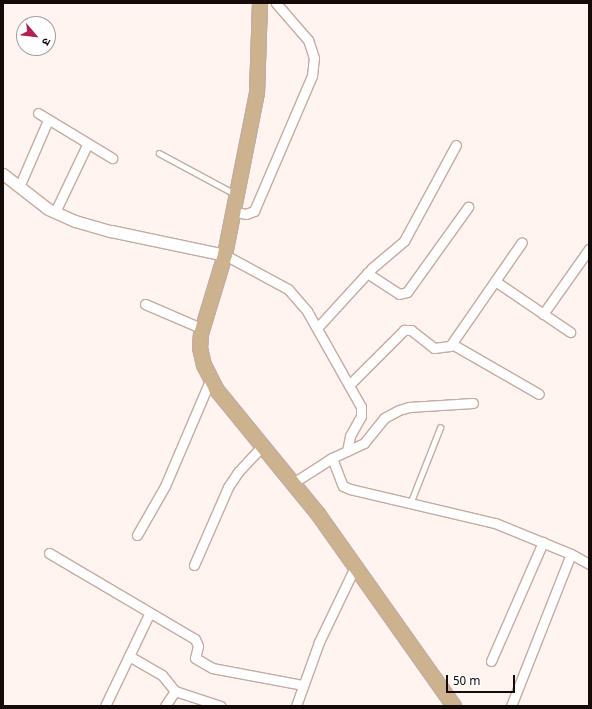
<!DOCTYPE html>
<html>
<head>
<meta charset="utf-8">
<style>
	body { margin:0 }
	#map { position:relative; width:592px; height:709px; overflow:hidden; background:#fff4ef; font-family:Georgia,"Noto Sans Devanagari",serif }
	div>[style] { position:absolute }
	.roads { filter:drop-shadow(1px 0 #c5aba1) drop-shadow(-1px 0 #c5aba1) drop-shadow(0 1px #c5aba1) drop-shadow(0 -1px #c5aba1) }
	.service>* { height:4.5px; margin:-2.25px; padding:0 2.25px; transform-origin:2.25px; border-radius:2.25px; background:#fff }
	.minor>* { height:9px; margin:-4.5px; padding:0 4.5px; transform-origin:4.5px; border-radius:4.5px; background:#fff }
	.tertiary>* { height:11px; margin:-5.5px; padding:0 5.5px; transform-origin:5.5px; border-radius:5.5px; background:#fff }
	.primary>* { height:14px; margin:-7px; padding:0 7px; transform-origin:7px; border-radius:7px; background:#ccb28d }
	span { translate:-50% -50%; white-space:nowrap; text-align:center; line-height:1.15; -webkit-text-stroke:3px #fff; paint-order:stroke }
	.frame { position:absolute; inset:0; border:4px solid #140b08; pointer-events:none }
	.north { position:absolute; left:16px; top:16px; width:40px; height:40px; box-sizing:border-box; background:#fff; border:1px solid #a19d9c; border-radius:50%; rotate:118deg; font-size:11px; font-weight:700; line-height:16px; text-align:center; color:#140b08 }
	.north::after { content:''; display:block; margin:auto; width:14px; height:18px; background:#b12051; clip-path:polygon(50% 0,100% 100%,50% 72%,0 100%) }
	.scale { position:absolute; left:446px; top:675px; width:69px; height:18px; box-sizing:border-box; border:2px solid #140b08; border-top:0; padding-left:5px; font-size:12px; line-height:14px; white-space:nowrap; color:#140b08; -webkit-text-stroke:3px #fff; paint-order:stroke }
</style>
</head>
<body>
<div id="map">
	<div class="roads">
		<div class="service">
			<div style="left:159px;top:153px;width:86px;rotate:28.3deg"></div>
			<div style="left:410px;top:504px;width:82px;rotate:-68.5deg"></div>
		</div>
		<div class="minor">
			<div style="left:38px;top:113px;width:87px;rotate:31.3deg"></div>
			<div style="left:19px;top:187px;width:73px;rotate:-66.6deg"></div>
			<div style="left:55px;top:212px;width:74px;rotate:-64.5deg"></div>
			<div style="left:235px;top:212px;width:11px;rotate:10deg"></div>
			<div style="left:246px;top:214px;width:9px;rotate:-21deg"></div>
			<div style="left:254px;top:211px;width:147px;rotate:-66.8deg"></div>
			<div style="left:312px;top:76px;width:18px;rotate:-84deg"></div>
			<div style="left:314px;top:58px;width:19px;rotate:-108deg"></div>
			<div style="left:308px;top:40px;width:49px;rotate:-130.9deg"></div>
			<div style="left:225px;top:255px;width:72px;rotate:28.4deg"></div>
			<div style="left:288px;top:289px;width:29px;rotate:49deg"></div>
			<div style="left:307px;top:311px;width:110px;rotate:60.6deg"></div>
			<div style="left:361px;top:407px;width:9px;rotate:90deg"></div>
			<div style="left:361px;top:416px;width:23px;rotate:119deg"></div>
			<div style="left:350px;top:436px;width:15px;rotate:101deg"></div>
			<div style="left:347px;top:451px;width:17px;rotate:155deg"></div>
			<div style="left:367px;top:273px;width:38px;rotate:33deg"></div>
			<div style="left:399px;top:294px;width:8px;rotate:-14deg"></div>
			<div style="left:407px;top:292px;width:105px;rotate:-54.3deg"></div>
			<div style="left:495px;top:281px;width:91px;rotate:34.2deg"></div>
			<div style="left:145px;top:304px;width:63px;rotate:23.3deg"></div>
			<div style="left:543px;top:314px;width:80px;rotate:-54.7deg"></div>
			<div style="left:317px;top:328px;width:81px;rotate:-47.5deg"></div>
			<div style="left:372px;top:268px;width:42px;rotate:-40.2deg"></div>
			<div style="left:404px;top:241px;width:109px;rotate:-61.6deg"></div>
			<div style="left:452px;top:344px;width:100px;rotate:29.9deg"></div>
			<div style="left:349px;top:385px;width:78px;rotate:-45deg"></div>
			<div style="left:404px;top:330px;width:7px"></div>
			<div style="left:411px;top:330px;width:29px;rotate:38deg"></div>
			<div style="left:434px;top:348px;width:16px;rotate:-7deg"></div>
			<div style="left:450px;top:346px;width:126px;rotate:-55.3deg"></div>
			<div style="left:347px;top:451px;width:19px;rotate:-25deg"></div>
			<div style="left:364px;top:443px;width:32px;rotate:-51deg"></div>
			<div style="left:384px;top:418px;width:17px;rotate:-28deg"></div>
			<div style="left:399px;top:410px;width:10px;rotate:-17deg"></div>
			<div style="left:409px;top:407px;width:64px;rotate:-3.6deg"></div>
			<div style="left:293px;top:483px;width:46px;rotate:-32.7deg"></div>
			<div style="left:332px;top:458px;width:30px;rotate:69deg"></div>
			<div style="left:343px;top:486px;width:8px;rotate:23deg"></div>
			<div style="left:350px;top:489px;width:149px;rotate:13.2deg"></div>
			<div style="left:495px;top:523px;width:82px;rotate:22.2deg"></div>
			<div style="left:571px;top:554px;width:21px;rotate:29deg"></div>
			<div style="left:137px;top:535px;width:56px;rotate:-60.3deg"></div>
			<div style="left:165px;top:486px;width:117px;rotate:-66.9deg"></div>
			<div style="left:49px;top:553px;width:169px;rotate:30.5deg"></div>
			<div style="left:195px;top:639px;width:8px;rotate:67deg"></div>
			<div style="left:198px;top:646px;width:12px;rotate:104deg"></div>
			<div style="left:195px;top:658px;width:20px;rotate:30deg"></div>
			<div style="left:212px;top:668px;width:93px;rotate:10.6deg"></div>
			<div style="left:194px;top:565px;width:85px;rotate:-66.4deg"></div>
			<div style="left:228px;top:487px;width:18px;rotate:-56deg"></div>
			<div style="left:238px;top:472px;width:35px;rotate:-47deg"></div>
			<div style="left:129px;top:656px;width:38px;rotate:30deg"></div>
			<div style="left:162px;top:675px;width:21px;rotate:51deg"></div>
			<div style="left:491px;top:661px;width:130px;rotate:-66.4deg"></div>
			<div style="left:105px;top:706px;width:102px;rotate:-64.4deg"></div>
			<div style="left:165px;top:706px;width:18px;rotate:-56deg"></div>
			<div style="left:175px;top:691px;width:48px;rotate:18.1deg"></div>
			<div style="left:296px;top:706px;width:68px;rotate:-70.2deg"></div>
			<div style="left:319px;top:642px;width:83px;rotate:-64.4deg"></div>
			<div style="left:511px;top:706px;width:163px;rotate:-68.5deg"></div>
		</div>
		<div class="tertiary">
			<div style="left:3px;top:174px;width:57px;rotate:37.9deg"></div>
			<div style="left:48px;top:209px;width:30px;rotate:24deg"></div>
			<div style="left:75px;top:221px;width:37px;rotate:16deg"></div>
			<div style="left:111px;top:231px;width:116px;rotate:11.9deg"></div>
		</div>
		<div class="primary">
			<div style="left:260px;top:3px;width:90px;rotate:91.9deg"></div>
			<div style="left:257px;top:93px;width:165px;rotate:101.2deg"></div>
			<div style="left:225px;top:255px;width:83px;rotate:106.9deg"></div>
			<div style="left:201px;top:334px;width:14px;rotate:94deg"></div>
			<div style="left:200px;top:348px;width:17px;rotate:77deg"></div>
			<div style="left:204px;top:365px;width:27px;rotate:63deg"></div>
			<div style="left:216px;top:389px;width:161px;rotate:50.8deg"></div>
			<div style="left:318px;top:514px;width:235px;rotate:54.7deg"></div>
		</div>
	</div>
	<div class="frame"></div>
	<div class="north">उ</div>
	<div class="scale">50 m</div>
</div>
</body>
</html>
